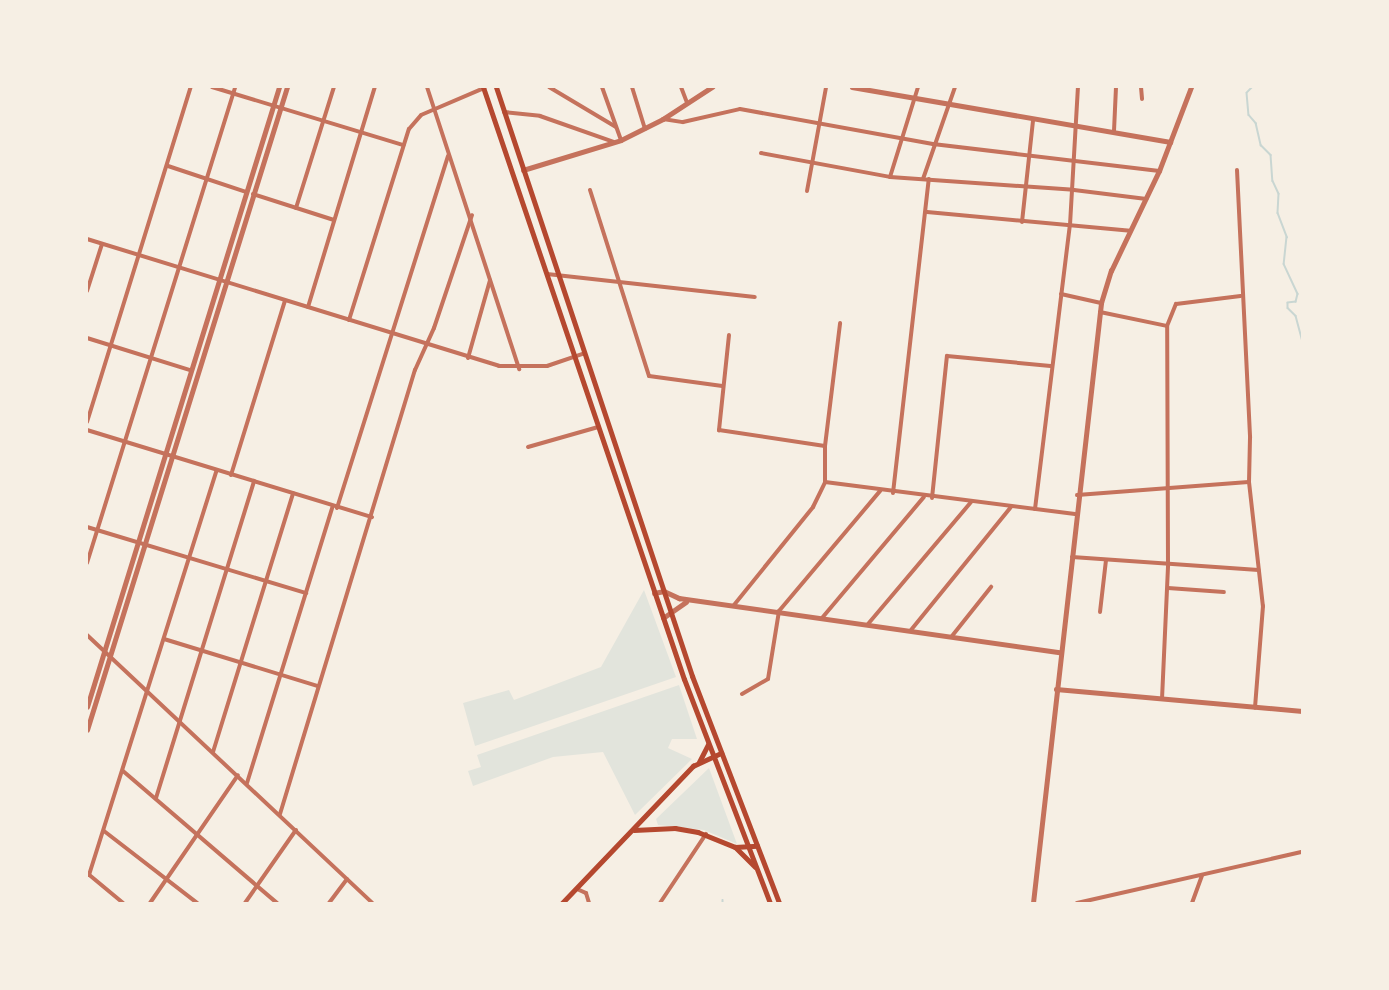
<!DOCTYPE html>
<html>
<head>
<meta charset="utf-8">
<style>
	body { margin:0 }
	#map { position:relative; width:1389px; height:990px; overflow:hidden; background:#f6efe4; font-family:"Titillium Web",sans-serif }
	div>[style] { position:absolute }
	.green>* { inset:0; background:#e2e4dc }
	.stream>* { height:1.5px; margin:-0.75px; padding:0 0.75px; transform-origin:0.75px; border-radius:0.75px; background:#c9d6d2 }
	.minor>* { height:4px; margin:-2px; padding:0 2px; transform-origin:2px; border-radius:2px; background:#c5725c }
	.tertiary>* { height:4.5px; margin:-2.25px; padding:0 2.25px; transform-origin:2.25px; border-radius:2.25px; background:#c5725c }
	.secondary>* { height:4.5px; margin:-2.25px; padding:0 2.25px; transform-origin:2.25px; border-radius:2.25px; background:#b5482f }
	.primary>* { height:5px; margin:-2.5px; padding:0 2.5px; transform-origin:2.5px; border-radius:2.5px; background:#b5482f }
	span { translate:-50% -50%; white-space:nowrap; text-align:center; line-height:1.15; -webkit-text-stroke:6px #f6efe4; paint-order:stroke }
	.frame { position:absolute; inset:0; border:88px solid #f6efe4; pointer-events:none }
</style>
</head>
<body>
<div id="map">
	<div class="green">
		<div style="clip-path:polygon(644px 590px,676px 677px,475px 746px,463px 703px,509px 690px,514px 700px,601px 667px)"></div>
		<div style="clip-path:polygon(679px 685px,697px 739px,672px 739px,668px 748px,692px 759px,635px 815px,603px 752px,553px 757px,473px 786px,468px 771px,481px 767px,477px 755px)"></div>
		<div style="clip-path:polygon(709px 768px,737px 844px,704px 830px,658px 825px,656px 819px)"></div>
	</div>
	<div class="stream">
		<div style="left:1253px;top:87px;width:8px;rotate:135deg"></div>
		<div style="left:1247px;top:93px;width:22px;rotate:85deg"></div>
		<div style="left:1249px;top:115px;width:11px;rotate:49deg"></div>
		<div style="left:1256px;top:123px;width:23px;rotate:77deg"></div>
		<div style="left:1261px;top:145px;width:14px;rotate:45deg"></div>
		<div style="left:1271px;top:155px;width:26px;rotate:86deg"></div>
		<div style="left:1273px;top:181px;width:14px;rotate:65deg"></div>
		<div style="left:1279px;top:194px;width:19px;rotate:93deg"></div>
		<div style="left:1278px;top:213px;width:26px;rotate:69deg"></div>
		<div style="left:1287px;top:237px;width:27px;rotate:96deg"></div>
		<div style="left:1284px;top:264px;width:33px;rotate:65deg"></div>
		<div style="left:1298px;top:294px;width:8px;rotate:104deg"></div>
		<div style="left:1296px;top:302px;width:8px;rotate:173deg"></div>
		<div style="left:1288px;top:303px;width:5px;rotate:90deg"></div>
		<div style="left:1288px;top:308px;width:11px;rotate:45deg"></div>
		<div style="left:1296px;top:316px;width:24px;rotate:75deg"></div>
		<div style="left:723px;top:900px;width:3px;rotate:90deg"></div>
	</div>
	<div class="minor">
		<div style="left:212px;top:87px;width:200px;rotate:16.9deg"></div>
		<div style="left:427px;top:87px;width:297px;rotate:71.9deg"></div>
		<div style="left:549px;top:87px;width:78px;rotate:30.8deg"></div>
		<div style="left:602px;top:87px;width:56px;rotate:70.3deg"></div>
		<div style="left:632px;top:87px;width:44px;rotate:72.8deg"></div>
		<div style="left:681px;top:87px;width:17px;rotate:69deg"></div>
		<div style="left:1141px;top:87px;width:12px;rotate:85deg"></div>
		<div style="left:504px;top:112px;width:36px;rotate:6deg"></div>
		<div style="left:540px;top:116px;width:78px;rotate:19.4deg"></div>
		<div style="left:663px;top:119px;width:20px;rotate:9deg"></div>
		<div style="left:683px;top:122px;width:58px;rotate:-12.8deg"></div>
		<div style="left:740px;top:109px;width:196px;rotate:10.3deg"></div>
		<div style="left:933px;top:144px;width:228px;rotate:6.8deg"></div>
		<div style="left:1114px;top:131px;width:44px;rotate:-87.4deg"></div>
		<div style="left:761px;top:153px;width:131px;rotate:10.5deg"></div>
		<div style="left:890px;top:177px;width:184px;rotate:4deg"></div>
		<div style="left:1074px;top:190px;width:73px;rotate:7.1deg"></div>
		<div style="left:168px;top:166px;width:82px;rotate:18.4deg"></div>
		<div style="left:1237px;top:170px;width:268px;rotate:87.2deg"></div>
		<div style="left:1250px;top:438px;width:44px;rotate:91.3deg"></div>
		<div style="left:1249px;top:482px;width:125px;rotate:83.6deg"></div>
		<div style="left:1263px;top:606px;width:102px;rotate:94.5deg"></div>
		<div style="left:890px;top:177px;width:94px;rotate:-72.7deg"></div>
		<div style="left:923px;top:179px;width:97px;rotate:-70.8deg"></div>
		<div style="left:590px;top:190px;width:195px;rotate:72.4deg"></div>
		<div style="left:649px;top:376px;width:74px;rotate:7.8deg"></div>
		<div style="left:807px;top:191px;width:106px;rotate:-79.6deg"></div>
		<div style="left:253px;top:194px;width:85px;rotate:17.8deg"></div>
		<div style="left:296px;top:208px;width:127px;rotate:-72.6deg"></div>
		<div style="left:927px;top:212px;width:204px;rotate:5.3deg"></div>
		<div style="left:1022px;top:222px;width:103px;rotate:-83.8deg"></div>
		<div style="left:87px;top:239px;width:431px;rotate:17.1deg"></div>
		<div style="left:499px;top:366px;width:48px"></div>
		<div style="left:547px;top:366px;width:40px;rotate:-18.9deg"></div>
		<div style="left:547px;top:274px;width:209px;rotate:6.3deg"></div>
		<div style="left:87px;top:291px;width:49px;rotate:-72.3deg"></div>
		<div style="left:1061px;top:294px;width:41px;rotate:12.7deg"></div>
		<div style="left:308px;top:307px;width:230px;rotate:-73.1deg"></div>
		<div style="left:1100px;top:312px;width:68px;rotate:11.8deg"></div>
		<div style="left:349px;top:320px;width:200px;rotate:-72.6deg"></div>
		<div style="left:409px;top:129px;width:18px;rotate:-49deg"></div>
		<div style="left:421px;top:115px;width:69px;rotate:-23.2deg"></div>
		<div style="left:729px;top:335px;width:96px;rotate:96deg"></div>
		<div style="left:719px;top:430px;width:107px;rotate:8.6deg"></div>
		<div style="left:87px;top:338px;width:108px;rotate:17.3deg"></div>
		<div style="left:468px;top:358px;width:81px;rotate:-74.2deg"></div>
		<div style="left:87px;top:422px;width:351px;rotate:-72.8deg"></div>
		<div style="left:87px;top:430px;width:298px;rotate:17deg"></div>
		<div style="left:528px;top:447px;width:73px;rotate:-15.9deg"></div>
		<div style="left:231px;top:475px;width:182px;rotate:-72.8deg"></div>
		<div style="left:825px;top:482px;width:252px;rotate:7.3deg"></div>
		<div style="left:893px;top:493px;width:316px;rotate:-83.5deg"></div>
		<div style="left:1077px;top:495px;width:172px;rotate:-4.3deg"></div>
		<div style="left:932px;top:498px;width:143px;rotate:-84deg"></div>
		<div style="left:947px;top:356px;width:104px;rotate:5.5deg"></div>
		<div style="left:337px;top:508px;width:369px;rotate:-72.5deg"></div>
		<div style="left:1035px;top:509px;width:286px;rotate:-83deg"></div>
		<div style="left:1070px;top:225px;width:138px;rotate:-86.7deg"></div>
		<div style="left:87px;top:527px;width:229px;rotate:16.8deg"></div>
		<div style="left:1072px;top:557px;width:187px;rotate:4deg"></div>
		<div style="left:87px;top:563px;width:498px;rotate:-72.7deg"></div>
		<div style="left:1168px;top:588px;width:56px;rotate:4.1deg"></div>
		<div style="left:734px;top:605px;width:126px;rotate:-51.1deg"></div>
		<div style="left:813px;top:507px;width:28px;rotate:-64deg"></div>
		<div style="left:825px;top:482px;width:36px;rotate:-90deg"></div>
		<div style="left:825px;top:446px;width:124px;rotate:-83deg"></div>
		<div style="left:1100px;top:612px;width:52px;rotate:-83.4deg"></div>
		<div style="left:822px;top:618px;width:158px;rotate:-49.9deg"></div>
		<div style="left:868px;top:624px;width:160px;rotate:-49.8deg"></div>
		<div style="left:911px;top:630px;width:159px;rotate:-50.9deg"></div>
		<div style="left:87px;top:635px;width:391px;rotate:43.2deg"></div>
		<div style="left:952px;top:636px;width:63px;rotate:-51.5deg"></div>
		<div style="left:164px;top:639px;width:161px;rotate:17deg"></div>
		<div style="left:742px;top:694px;width:30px;rotate:-30deg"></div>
		<div style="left:768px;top:679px;width:69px;rotate:-80.8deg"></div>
		<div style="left:779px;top:611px;width:157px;rotate:-49.9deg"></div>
		<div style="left:1162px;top:699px;width:134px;rotate:-87.4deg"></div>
		<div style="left:1168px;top:565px;width:239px;rotate:-90.2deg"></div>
		<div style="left:1167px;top:326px;width:24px;rotate:-68deg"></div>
		<div style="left:1176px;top:304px;width:65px;rotate:-7deg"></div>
		<div style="left:213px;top:752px;width:271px;rotate:-72.8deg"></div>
		<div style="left:123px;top:771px;width:203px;rotate:40.6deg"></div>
		<div style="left:247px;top:783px;width:290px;rotate:-72.8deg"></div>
		<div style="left:156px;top:798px;width:332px;rotate:-72.8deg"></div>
		<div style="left:280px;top:814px;width:464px;rotate:-73.1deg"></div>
		<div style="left:415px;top:370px;width:46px;rotate:-65.7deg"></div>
		<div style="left:434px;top:328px;width:119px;rotate:-71.4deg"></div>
		<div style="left:104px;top:831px;width:118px;rotate:37.7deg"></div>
		<div style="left:87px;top:873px;width:47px;rotate:39.8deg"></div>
		<div style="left:89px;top:875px;width:423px;rotate:-72.5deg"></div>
		<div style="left:577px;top:889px;width:10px;rotate:24deg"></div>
		<div style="left:586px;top:893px;width:10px;rotate:73deg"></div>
		<div style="left:150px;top:903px;width:155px;rotate:-55.5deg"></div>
		<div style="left:245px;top:903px;width:89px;rotate:-55.1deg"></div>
		<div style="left:329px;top:903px;width:30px;rotate:-53deg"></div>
		<div style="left:660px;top:903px;width:83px;rotate:-56.3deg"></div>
		<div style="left:1077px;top:903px;width:231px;rotate:-12.8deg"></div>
		<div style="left:1192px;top:903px;width:29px;rotate:-70deg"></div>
	</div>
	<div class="tertiary">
		<div style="left:852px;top:87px;width:323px;rotate:9.8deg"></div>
		<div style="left:523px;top:170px;width:102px;rotate:-17deg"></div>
		<div style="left:621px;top:140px;width:47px;rotate:-26.6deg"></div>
		<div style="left:663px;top:119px;width:59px;rotate:-33.1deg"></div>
		<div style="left:654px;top:593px;width:10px;rotate:-11deg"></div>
		<div style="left:664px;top:591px;width:17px;rotate:25deg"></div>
		<div style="left:679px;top:598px;width:384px;rotate:8.1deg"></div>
		<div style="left:663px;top:618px;width:28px;rotate:-35deg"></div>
		<div style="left:1056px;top:689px;width:247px;rotate:5.1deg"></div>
		<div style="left:87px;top:707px;width:649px;rotate:-72.79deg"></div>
		<div style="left:87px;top:730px;width:673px;rotate:-72.72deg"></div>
		<div style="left:1033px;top:903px;width:604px;rotate:-83.53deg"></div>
		<div style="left:1101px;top:303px;width:34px;rotate:-73deg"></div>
		<div style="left:1111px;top:271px;width:111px;rotate:-64.4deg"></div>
		<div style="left:1159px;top:171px;width:90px;rotate:-69.1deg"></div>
	</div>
	<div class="secondary">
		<div style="left:634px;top:830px;width:41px;rotate:-2.8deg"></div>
		<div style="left:675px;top:828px;width:23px;rotate:10deg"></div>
		<div style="left:698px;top:832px;width:40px;rotate:22deg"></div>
		<div style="left:735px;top:847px;width:22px;rotate:-3deg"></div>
		<div style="left:562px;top:903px;width:190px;rotate:-46.3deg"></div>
		<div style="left:693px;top:766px;width:31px;rotate:-25deg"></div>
	</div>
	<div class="primary">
		<div style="left:483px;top:87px;width:625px;rotate:71.25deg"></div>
		<div style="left:684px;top:679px;width:240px;rotate:69deg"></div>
		<div style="left:496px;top:87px;width:621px;rotate:71.59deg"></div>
		<div style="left:692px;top:676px;width:243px;rotate:69deg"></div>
		<div style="left:699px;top:762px;width:20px;rotate:-63deg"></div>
		<div style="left:735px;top:847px;width:28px;rotate:45deg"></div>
	</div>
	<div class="frame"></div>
</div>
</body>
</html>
